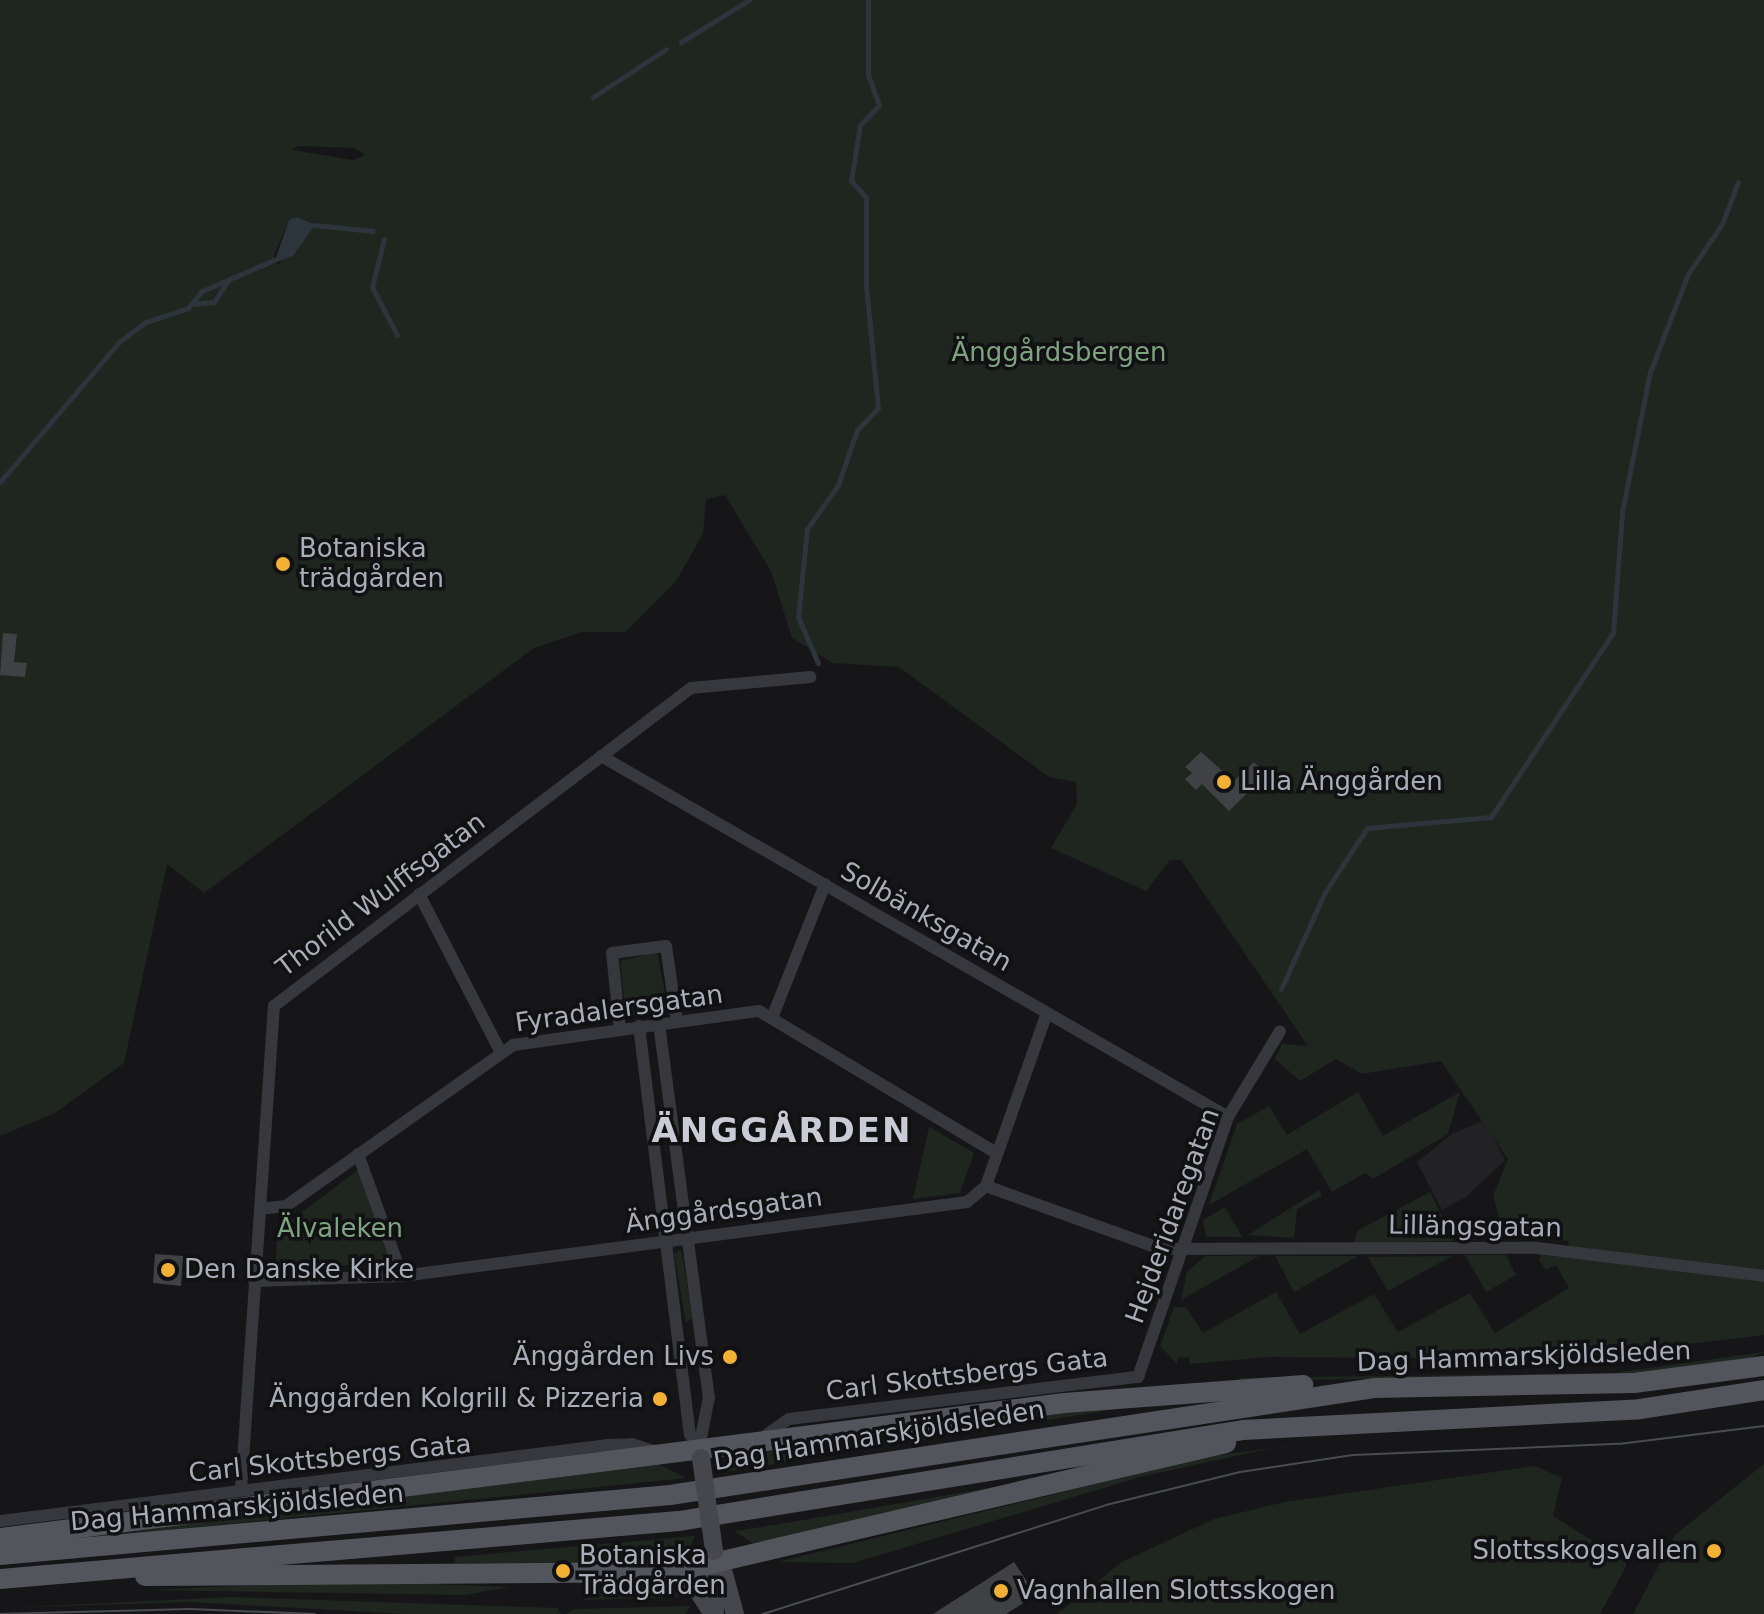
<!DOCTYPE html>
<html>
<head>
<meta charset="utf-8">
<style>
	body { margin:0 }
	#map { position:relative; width:1764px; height:1614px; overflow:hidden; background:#161618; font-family:"DejaVu Sans",sans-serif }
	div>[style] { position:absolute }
	.built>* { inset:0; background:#222225 }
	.green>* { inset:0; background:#1e261f }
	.water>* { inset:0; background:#2c353c }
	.stream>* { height:5px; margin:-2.5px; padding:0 2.5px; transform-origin:2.5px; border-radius:2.5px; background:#2c353c }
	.building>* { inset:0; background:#404145 }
	.street>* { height:12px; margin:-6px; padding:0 6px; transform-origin:6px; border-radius:6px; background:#37383d }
	.secondary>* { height:18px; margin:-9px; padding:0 9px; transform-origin:9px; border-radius:9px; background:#45474d }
	.primary>* { height:20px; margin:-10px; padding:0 10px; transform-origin:10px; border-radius:10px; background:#53555c }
	.tram>* { height:2px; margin:-1px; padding:0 1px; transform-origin:1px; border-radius:1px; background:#4a4c52 }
	.secondary-bridge>* { height:18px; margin:-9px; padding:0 9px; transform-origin:9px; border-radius:9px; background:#45474d }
	.dots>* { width:22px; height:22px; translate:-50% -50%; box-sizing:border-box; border:4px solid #111113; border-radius:50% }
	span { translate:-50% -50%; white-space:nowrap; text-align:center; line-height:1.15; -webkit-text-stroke:7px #111113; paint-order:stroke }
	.park-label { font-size:26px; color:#7fa381 }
	.poi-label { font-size:26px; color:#a8adb8 }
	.left { translate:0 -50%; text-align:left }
	.right { translate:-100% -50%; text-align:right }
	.street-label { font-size:26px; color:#a8adb8 }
	.district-label { font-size:34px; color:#c9ccd4; font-weight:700; letter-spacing:2px }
</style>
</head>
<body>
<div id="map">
	<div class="built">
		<div style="clip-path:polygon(1484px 1120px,1505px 1160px,1466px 1197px,1442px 1210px,1417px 1162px,1452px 1134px)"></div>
	</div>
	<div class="green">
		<div style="clip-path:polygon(evenodd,0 0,1764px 0,1764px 1335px,1564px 1359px,1268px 1357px,1190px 1364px,1189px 1357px,1178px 1358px,1177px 1364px,1160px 1346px,1174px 1307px,1186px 1307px,1203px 1333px,1276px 1292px,1300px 1334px,1374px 1294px,1398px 1332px,1470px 1293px,1495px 1333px,1569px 1288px,1556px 1265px,1546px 1270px,1539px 1260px,1541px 1255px,1571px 1258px,1568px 1241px,1527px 1236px,1501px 1224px,1493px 1196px,1508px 1159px,1441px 1061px,1362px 1074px,1336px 1059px,1300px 1081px,1275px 1059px,1282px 1044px,1308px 1046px,1181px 860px,1170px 860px,1146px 891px,1051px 848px,1077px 804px,1076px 782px,1049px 777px,899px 667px,833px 663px,792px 638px,771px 571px,725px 495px,706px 499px,703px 534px,676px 581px,625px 632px,582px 632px,534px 648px,204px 893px,167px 864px,124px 1063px,55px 1113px,0 1136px,0 0,298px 146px,355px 148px,365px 155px,353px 160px,292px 150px,298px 146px,0 0,289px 220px,314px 226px,278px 265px,274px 255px,289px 220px)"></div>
		<div style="clip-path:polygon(657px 952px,669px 1013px,626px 1017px,620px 961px)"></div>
		<div style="clip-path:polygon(1358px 1092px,1383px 1136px,1460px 1092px,1448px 1134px,1373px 1179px,1365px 1173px,1332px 1192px,1307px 1149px,1209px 1205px,1237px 1124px,1269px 1106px,1287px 1135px)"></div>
		<div style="clip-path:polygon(929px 1127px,974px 1153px,960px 1193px,913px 1199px)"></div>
		<div style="clip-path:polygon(358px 1170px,391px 1264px,275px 1267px,278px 1230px)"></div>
		<div style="clip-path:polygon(1319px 1190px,1322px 1196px,1297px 1209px,1294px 1238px,1248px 1235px)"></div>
		<div style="clip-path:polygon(1430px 1192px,1454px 1241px,1354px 1243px,1357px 1231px)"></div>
		<div style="clip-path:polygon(1225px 1207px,1242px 1237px,1206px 1237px,1203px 1220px)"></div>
		<div style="clip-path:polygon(681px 1249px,693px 1317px,686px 1323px,674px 1254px)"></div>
		<div style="clip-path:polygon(1465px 1255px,1506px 1255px,1516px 1275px,1486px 1292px)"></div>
		<div style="clip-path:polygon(1205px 1256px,1259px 1256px,1181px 1300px,1187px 1272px)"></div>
		<div style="clip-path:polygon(1275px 1256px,1358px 1256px,1294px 1292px)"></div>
		<div style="clip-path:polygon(1452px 1256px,1388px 1291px,1368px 1257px)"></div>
		<div style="clip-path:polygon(1764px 1352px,1750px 1358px,1634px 1374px,1239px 1381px,1239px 1378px,1613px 1373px)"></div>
		<div style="clip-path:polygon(1192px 1402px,1135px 1406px,726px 1472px,747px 1452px,1107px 1405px)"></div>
		<div style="clip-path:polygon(1401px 1432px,1263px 1450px,1140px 1477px,853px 1563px,777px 1562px,1210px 1456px)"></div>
		<div style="clip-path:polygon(656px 1463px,687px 1478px,117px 1535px,188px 1523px)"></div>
		<div style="clip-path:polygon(1764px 1464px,1764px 1614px,1633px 1614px,1675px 1535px)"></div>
		<div style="clip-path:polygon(1535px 1466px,1562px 1478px,1553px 1516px,1628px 1563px,1600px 1614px,1057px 1614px,1122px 1562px,1214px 1519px,1285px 1502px)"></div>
		<div style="clip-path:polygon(1017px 1483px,759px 1547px,734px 1531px,774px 1525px)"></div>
		<div style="clip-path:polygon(695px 1536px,689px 1549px,667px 1554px,668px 1564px,455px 1563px,454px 1557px)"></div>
		<div style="clip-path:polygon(357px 1581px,510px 1587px,465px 1595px,148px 1590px)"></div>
		<div style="clip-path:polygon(637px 1588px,674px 1589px,685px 1597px,583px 1600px,599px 1591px)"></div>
		<div style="clip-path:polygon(232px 1597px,557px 1608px,561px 1614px,406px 1614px,191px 1602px,0 1608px)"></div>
		<div style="clip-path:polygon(691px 1606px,685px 1614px,566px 1614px,574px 1609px)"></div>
	</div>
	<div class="water">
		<div style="clip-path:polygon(297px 217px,315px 225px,293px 256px,274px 263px,289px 220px)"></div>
	</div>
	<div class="stream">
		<div style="left:681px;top:42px;width:80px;rotate:-31.7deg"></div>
		<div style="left:593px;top:97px;width:87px;rotate:-33.3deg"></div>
		<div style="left:315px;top:225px;width:58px;rotate:5.9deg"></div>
		<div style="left:384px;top:239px;width:49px;rotate:104deg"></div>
		<div style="left:372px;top:287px;width:54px;rotate:62.5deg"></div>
		<div style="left:192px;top:304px;width:22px;rotate:-5deg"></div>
		<div style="left:214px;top:302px;width:24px;rotate:-57deg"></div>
		<div style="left:0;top:482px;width:184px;rotate:-49.6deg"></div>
		<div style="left:119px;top:342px;width:34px;rotate:-37deg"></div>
		<div style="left:146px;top:322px;width:44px;rotate:-18.4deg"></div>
		<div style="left:188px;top:308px;width:22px;rotate:-51deg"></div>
		<div style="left:202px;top:291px;width:78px;rotate:-23.3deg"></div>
		<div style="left:818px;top:663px;width:50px;rotate:-113.5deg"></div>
		<div style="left:798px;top:617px;width:88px;rotate:-84.2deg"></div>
		<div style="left:807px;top:529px;width:54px;rotate:-54.8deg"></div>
		<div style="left:838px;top:485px;width:58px;rotate:-70.9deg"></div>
		<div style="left:857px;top:430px;width:30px;rotate:-46deg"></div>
		<div style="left:878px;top:408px;width:123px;rotate:-95.6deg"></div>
		<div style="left:866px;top:286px;width:89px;rotate:-90deg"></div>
		<div style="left:866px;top:197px;width:22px;rotate:-133deg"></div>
		<div style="left:851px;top:181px;width:57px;rotate:-80.9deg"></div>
		<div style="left:860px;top:125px;width:28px;rotate:-46deg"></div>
		<div style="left:879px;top:105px;width:32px;rotate:-110deg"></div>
		<div style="left:868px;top:75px;width:75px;rotate:-90deg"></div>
		<div style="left:1281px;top:989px;width:107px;rotate:-65.6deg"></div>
		<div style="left:1325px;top:892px;width:77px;rotate:-56.7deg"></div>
		<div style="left:1367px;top:828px;width:124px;rotate:-5.1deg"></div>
		<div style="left:1491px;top:817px;width:221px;rotate:-56.5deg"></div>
		<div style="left:1613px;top:633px;width:121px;rotate:-85.7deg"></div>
		<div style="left:1622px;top:512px;width:143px;rotate:-78.7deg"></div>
		<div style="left:1650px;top:372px;width:105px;rotate:-68.8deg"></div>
		<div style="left:1688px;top:274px;width:60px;rotate:-55.8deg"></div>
		<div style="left:1722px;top:224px;width:45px;rotate:-69.1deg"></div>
	</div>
	<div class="building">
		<div style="clip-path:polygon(3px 633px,17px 634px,14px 662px,27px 663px,25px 677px,0 675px)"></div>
		<div style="clip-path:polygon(1201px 752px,1234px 781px,1254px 762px,1266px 775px,1229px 811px,1202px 784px,1196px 790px,1185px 779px,1192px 773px,1185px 767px)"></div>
		<div style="clip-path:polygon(155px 1254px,183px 1256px,181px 1286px,153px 1283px)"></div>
		<div style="clip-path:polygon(1014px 1562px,1036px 1595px,1006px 1614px,933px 1614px)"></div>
	</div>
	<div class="street">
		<div style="left:601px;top:756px;width:723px;rotate:29.93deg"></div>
		<div style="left:419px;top:894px;width:177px;rotate:62.7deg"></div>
		<div style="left:772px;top:1018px;width:144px;rotate:-68.4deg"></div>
		<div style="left:659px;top:1024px;width:376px;rotate:82.4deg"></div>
		<div style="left:709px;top:1397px;width:52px;rotate:101.1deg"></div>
		<div style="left:639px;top:1026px;width:372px;rotate:82.9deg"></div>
		<div style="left:685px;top:1395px;width:39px;rotate:83deg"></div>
		<div style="left:690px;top:1434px;width:17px;rotate:57deg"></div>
		<div style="left:620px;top:1029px;width:76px;rotate:-96deg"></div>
		<div style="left:612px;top:953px;width:54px;rotate:-7.4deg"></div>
		<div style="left:666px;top:946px;width:76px;rotate:81.7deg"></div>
		<div style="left:358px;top:1154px;width:130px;rotate:70.2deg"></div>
		<div style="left:986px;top:1186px;width:186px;rotate:19.8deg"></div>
		<div style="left:1161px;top:1249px;width:376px;rotate:-0.2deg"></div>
		<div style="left:1537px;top:1248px;width:229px;rotate:7deg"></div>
		<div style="left:260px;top:1209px;width:26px;rotate:-7deg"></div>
		<div style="left:286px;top:1206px;width:278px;rotate:-35.3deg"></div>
		<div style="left:513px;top:1045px;width:248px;rotate:-7.9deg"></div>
		<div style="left:759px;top:1011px;width:276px;rotate:30.9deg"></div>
		<div style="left:254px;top:1281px;width:148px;rotate:-1.9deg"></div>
		<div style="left:402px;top:1276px;width:570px;rotate:-7.46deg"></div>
		<div style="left:967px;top:1202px;width:25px;rotate:-40deg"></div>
		<div style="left:986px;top:1186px;width:183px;rotate:-70.6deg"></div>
		<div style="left:761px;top:1439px;width:34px;rotate:-36deg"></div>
		<div style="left:789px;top:1419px;width:352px;rotate:-6.9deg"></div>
		<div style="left:1138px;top:1377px;width:275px;rotate:-70.9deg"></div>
		<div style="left:1228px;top:1117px;width:100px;rotate:-58.8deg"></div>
		<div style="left:241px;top:1489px;width:484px;rotate:-86.1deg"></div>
		<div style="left:274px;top:1006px;width:524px;rotate:-37.33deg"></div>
		<div style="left:691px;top:688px;width:120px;rotate:-5.3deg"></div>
		<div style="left:0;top:1521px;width:613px;rotate:-7.13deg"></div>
		<div style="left:608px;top:1445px;width:24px;rotate:-2deg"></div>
		<div style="left:632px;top:1444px;width:28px;rotate:18deg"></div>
	</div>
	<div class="secondary">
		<div style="left:714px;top:1551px;width:63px;rotate:89.1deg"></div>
		<div style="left:715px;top:1566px;width:12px;rotate:42deg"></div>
		<div style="left:724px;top:1574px;width:41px;rotate:74.6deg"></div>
		<div style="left:675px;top:1572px;width:23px;rotate:34deg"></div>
		<div style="left:694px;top:1585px;width:33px;rotate:57deg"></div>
	</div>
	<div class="primary">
		<div style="left:0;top:1538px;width:1073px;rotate:-7.23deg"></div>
		<div style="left:1064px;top:1403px;width:240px;rotate:-4.3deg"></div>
		<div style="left:0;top:1555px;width:673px;rotate:-5.12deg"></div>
		<div style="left:670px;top:1495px;width:712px;rotate:-8.64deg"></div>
		<div style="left:1374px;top:1388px;width:260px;rotate:-1.1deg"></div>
		<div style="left:1634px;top:1383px;width:131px;rotate:-7.5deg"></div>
		<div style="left:145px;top:1576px;width:530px;rotate:-0.43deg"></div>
		<div style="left:675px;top:1572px;width:566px;rotate:-13.18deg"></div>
		<div style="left:0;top:1579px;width:681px;rotate:-4.88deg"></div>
		<div style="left:679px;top:1521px;width:571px;rotate:-9.17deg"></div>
		<div style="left:1243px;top:1430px;width:398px;rotate:-3deg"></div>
		<div style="left:1640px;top:1409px;width:125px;rotate:-8.7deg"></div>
	</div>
	<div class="tram">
		<div style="left:0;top:1614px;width:190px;rotate:-1.5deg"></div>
		<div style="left:190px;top:1609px;width:125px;rotate:2.3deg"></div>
		<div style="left:763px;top:1614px;width:360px;rotate:-17.6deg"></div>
		<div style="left:1106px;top:1505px;width:138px;rotate:-13.8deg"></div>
		<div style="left:1240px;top:1472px;width:114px;rotate:-8.6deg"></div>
		<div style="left:1353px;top:1455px;width:266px;rotate:-2.4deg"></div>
		<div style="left:1619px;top:1444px;width:146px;rotate:-7.1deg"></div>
	</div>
	<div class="secondary-bridge">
		<div style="left:701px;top:1458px;width:94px;rotate:82deg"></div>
	</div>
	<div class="dots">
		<div style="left:283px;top:564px;background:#f2b134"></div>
		<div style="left:1224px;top:782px;background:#f2b134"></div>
		<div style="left:168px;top:1270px;background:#f2b134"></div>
		<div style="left:730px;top:1357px;background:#f2b134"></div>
		<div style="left:660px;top:1399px;background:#f2b134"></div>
		<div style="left:1714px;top:1551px;background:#f2b134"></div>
		<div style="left:563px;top:1571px;background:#f2b134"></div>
		<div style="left:1001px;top:1591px;background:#f2b134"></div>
	</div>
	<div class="park-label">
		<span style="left:1059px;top:353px">Änggårdsbergen</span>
		<span style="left:340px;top:1229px">Älvaleken</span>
	</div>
	<div class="poi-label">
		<span class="left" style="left:299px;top:564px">Botaniska<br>trädgården</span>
		<span class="left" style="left:1240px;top:782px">Lilla Änggården</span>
		<span class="left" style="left:184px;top:1270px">Den Danske Kirke</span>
		<span class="right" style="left:714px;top:1357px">Änggården Livs</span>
		<span class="right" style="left:644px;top:1399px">Änggården Kolgrill &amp; Pizzeria</span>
		<span class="right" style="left:1698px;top:1551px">Slottsskogsvallen</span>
		<span class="left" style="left:579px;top:1571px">Botaniska<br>Trädgården</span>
		<span class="left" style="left:1017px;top:1591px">Vagnhallen Slottsskogen</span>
	</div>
	<div class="street-label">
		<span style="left:381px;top:895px;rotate:-37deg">Thorild Wulffsgatan</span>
		<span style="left:926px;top:917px;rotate:30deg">Solbänksgatan</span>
		<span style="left:619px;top:1009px;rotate:-8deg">Fyradalersgatan</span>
		<span style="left:724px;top:1211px;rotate:-8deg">Änggårdsgatan</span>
		<span style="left:1173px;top:1216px;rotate:-70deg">Hejderidaregatan</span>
		<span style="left:1475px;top:1227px;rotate:1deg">Lillängsgatan</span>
		<span style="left:1524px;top:1357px;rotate:-2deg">Dag Hammarskjöldsleden</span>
		<span style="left:967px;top:1375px;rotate:-7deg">Carl Skottsbergs Gata</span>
		<span style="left:879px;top:1436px;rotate:-9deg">Dag Hammarskjöldsleden</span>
		<span style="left:330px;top:1459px;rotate:-6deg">Carl Skottsbergs Gata</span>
		<span style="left:237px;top:1508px;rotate:-5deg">Dag Hammarskjöldsleden</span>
	</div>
	<div class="district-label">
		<span style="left:782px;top:1131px">ÄNGGÅRDEN</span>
	</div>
</div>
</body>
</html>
